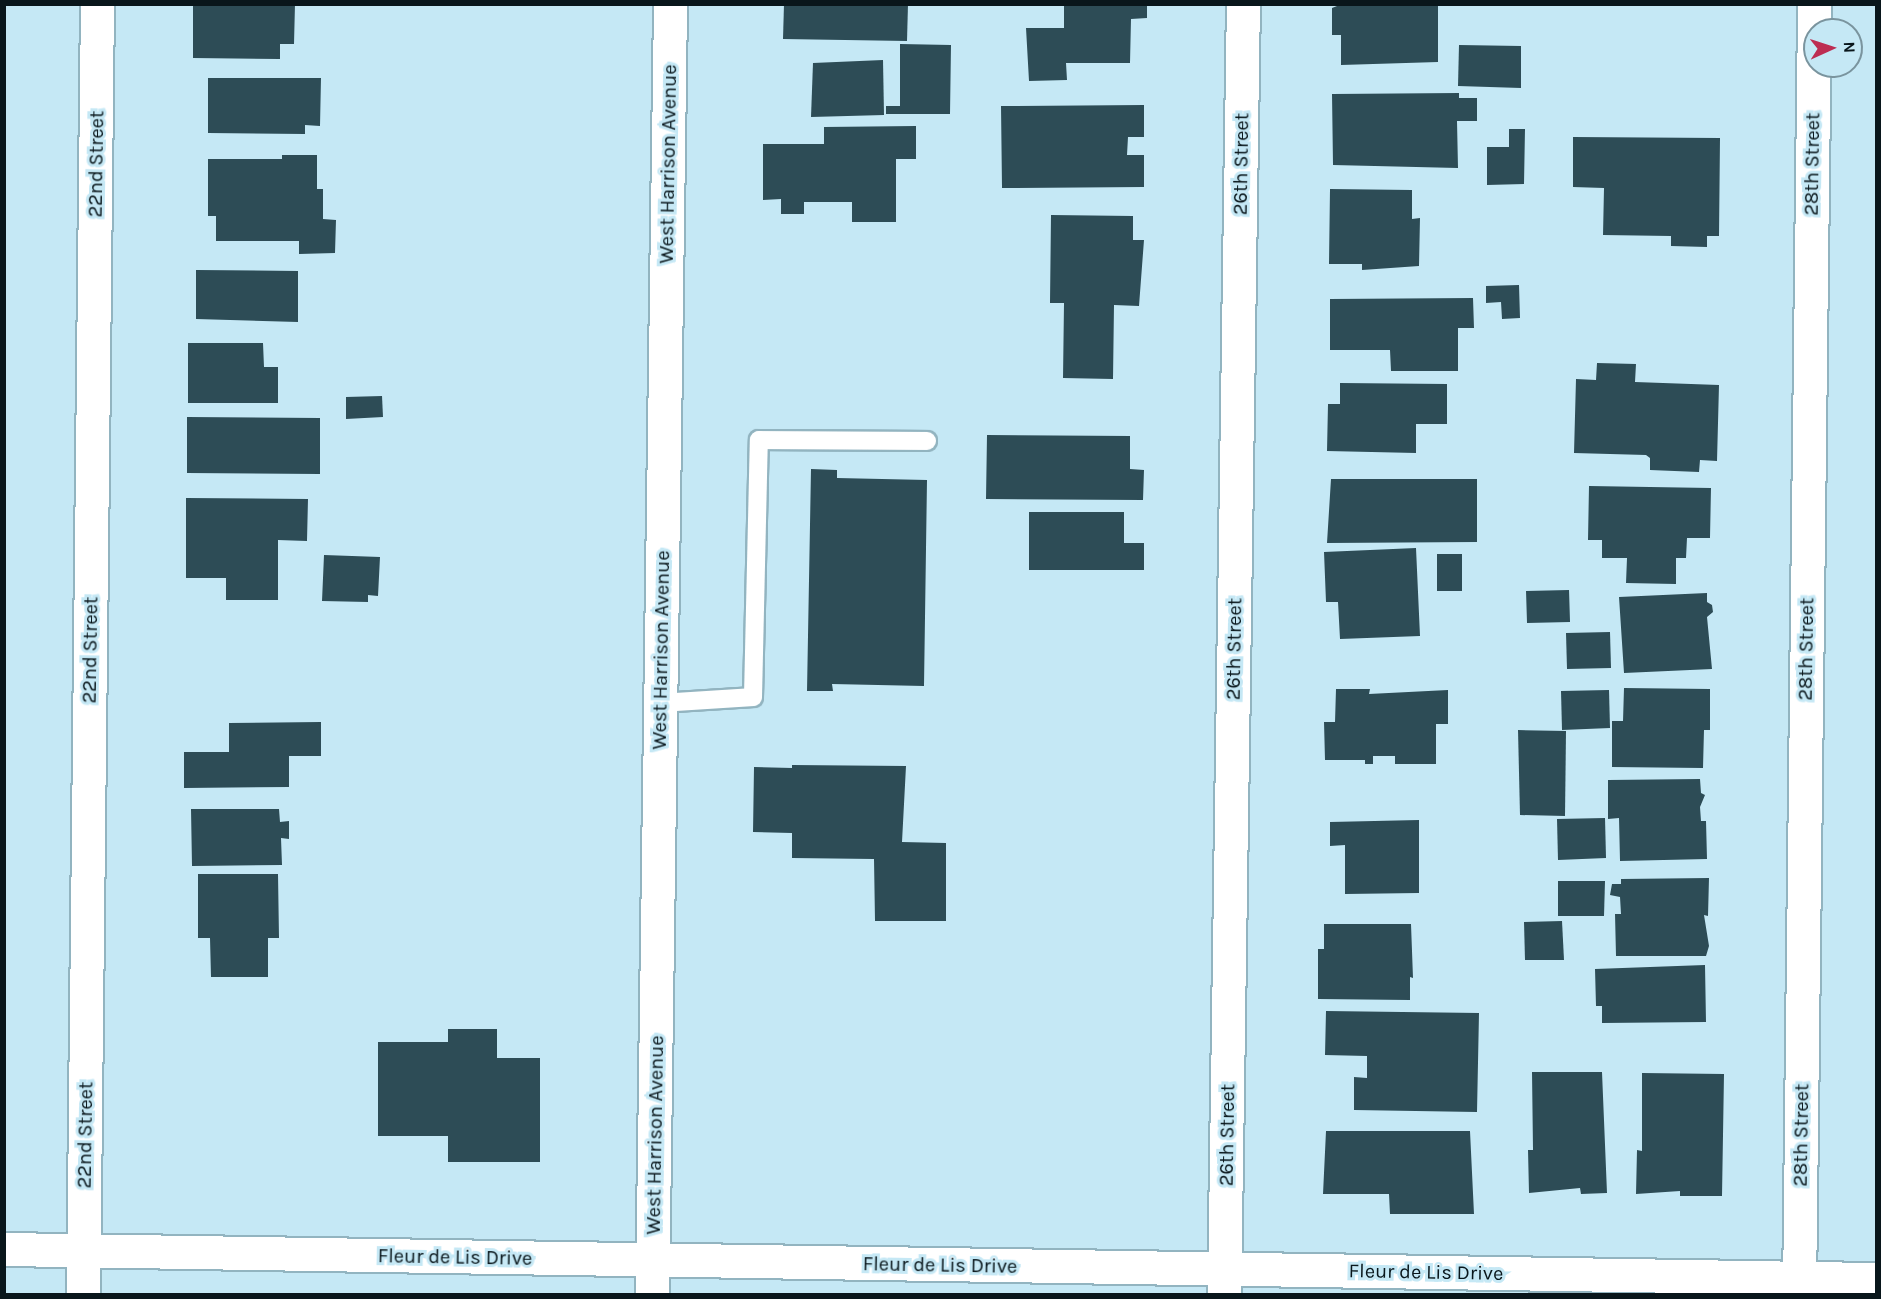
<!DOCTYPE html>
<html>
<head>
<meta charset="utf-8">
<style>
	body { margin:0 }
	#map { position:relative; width:1881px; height:1299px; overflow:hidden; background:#c5e8f5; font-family:Karla,sans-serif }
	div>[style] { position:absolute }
	.building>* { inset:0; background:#2d4c56 }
	.roads { filter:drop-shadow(2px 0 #92b4c0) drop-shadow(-2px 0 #92b4c0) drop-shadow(0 2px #92b4c0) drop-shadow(0 -2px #92b4c0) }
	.service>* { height:18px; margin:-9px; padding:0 9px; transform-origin:9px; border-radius:9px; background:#fff }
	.minor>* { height:33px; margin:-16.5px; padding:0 16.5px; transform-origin:16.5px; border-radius:16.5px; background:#fff }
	span { translate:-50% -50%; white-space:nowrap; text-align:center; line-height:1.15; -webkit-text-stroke:6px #c5e8f5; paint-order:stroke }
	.street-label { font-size:20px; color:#09161b }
	.frame { position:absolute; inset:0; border:6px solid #09161b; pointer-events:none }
	.north { position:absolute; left:1803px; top:18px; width:60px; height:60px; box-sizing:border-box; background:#c5e8f5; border:2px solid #7a949e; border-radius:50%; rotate:87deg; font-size:16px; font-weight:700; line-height:24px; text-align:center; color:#09161b }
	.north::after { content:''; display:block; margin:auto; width:21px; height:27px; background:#bd2d52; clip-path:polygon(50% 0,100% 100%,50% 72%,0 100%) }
</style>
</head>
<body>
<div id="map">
	<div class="building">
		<div style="clip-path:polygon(193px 4px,295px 4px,294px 44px,280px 44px,280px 59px,193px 58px)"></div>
		<div style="clip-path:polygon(784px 4px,908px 4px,907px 41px,783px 39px)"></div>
		<div style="clip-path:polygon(1064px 4px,1147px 4px,1147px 18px,1131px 19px,1130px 63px,1066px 63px,1067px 80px,1029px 81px,1026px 28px,1064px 28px)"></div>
		<div style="clip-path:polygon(1342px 4px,1438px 4px,1438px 62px,1341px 65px,1341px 35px,1332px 35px,1332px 8px)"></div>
		<div style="clip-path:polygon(900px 44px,951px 45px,950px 114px,886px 114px,886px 106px,900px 106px)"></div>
		<div style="clip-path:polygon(1459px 45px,1521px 46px,1521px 88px,1458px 86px)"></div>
		<div style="clip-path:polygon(883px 60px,884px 115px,811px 117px,813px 63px)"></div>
		<div style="clip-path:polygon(208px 78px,321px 78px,320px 126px,305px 125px,305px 134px,208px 133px)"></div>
		<div style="clip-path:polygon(1459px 93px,1459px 98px,1477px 98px,1477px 121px,1457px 121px,1458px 168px,1333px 165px,1332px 94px)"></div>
		<div style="clip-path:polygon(1144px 105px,1144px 137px,1128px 137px,1127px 155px,1144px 155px,1144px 187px,1002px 188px,1001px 106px)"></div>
		<div style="clip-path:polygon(916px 126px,916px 159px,896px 159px,896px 222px,852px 222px,852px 202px,804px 202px,804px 214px,781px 214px,781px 199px,763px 200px,763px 144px,824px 144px,824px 127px)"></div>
		<div style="clip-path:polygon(1509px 129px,1525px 129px,1524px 184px,1487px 185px,1487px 147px,1509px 147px)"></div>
		<div style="clip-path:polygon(1573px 137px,1720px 138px,1719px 236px,1707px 236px,1707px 247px,1671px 246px,1671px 236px,1603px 235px,1604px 188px,1573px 187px)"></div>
		<div style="clip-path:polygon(282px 155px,317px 155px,317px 189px,323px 189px,323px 219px,336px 220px,335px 253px,299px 254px,299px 241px,216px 241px,216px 216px,208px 216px,208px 159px,282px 159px)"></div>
		<div style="clip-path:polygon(1330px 189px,1412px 190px,1412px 219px,1420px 218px,1419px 266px,1362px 270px,1362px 264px,1329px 264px)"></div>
		<div style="clip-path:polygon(1051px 215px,1133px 216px,1133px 240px,1144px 240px,1139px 306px,1114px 305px,1113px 379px,1063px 378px,1064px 303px,1050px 303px)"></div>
		<div style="clip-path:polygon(196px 270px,298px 271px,298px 322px,196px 319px)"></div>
		<div style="clip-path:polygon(1519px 285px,1520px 318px,1502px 319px,1501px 302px,1486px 303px,1486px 286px)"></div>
		<div style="clip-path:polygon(1473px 298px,1474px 328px,1458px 328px,1458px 371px,1391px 371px,1390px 350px,1330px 350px,1330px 299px)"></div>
		<div style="clip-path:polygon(188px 343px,263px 343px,264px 367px,278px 367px,278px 403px,188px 403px)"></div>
		<div style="clip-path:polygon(1597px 363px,1636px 364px,1635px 382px,1719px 385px,1717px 461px,1700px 460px,1699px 472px,1650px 470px,1650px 458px,1646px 455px,1574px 453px,1576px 379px,1596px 380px)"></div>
		<div style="clip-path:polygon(1340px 383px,1447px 384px,1447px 424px,1416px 424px,1416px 453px,1327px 451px,1328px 404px,1340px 404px)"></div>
		<div style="clip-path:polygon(382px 396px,383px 417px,346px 419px,346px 397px)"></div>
		<div style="clip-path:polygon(187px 417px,320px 418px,320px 474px,187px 473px)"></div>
		<div style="clip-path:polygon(987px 435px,1130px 436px,1130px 469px,1144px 470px,1143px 500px,986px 499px)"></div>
		<div style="clip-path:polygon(811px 469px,837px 470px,837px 478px,927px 480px,924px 686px,832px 684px,833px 691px,807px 691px)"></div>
		<div style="clip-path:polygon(1331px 479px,1477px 479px,1477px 542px,1327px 543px)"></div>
		<div style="clip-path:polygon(1589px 486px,1711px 488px,1710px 538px,1687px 538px,1686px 558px,1676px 558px,1676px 584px,1626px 583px,1627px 558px,1602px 558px,1602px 540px,1588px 540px)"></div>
		<div style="clip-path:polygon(186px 498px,308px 499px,307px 541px,278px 540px,278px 600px,226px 600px,226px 578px,186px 578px)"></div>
		<div style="clip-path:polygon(1029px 512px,1124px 512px,1124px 543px,1144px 543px,1144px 570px,1029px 570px)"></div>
		<div style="clip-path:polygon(1416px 548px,1420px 636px,1340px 639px,1338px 602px,1326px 602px,1324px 552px)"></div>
		<div style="clip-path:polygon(1437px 554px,1462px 554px,1462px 591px,1437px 591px)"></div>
		<div style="clip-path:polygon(324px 555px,380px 557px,378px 596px,368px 595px,368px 602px,322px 601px)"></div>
		<div style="clip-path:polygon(1569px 590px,1570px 622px,1527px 623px,1526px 591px)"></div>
		<div style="clip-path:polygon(1707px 593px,1707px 602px,1712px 605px,1713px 612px,1707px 617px,1712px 669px,1624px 673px,1619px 597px)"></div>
		<div style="clip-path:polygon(1610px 632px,1611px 668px,1567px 669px,1566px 633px)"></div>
		<div style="clip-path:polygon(1624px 688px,1710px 689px,1710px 730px,1704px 730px,1703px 768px,1612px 767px,1612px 721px,1623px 721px)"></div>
		<div style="clip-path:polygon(1336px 689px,1370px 689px,1369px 694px,1448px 690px,1448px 724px,1436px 724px,1436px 764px,1395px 764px,1395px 756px,1373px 756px,1373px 764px,1365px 764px,1365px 760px,1325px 760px,1324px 722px,1335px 722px)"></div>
		<div style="clip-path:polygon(1609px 690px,1610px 728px,1562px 730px,1561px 691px)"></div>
		<div style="clip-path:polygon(321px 722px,321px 756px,289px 756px,289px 787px,184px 788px,184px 752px,229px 752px,229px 723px)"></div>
		<div style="clip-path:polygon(1518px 730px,1566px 731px,1565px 816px,1520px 815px)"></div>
		<div style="clip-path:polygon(792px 765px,906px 766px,902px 842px,946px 843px,946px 921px,875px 921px,874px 859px,792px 858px,792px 833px,753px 832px,754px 767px,792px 768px)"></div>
		<div style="clip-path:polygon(1700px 779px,1701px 793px,1705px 795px,1700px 807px,1701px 821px,1706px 821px,1707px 859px,1620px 861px,1619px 818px,1608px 819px,1608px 780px)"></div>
		<div style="clip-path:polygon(191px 809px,279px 809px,280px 822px,289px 821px,289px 839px,281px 838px,282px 865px,192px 866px)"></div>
		<div style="clip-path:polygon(1605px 818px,1606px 858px,1558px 860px,1557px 819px)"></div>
		<div style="clip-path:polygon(1419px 820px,1419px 893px,1345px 894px,1345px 845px,1330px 846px,1330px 822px)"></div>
		<div style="clip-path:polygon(198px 874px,278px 874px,279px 938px,268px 938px,268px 977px,211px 977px,210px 938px,198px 938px)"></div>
		<div style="clip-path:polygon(1709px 878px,1708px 916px,1704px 915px,1709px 946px,1706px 956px,1616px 956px,1615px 914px,1621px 914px,1620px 897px,1610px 895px,1612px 884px,1621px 884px,1621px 879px)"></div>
		<div style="clip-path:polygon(1558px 881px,1605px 881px,1604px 916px,1558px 916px)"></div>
		<div style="clip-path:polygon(1562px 921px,1564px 960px,1525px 960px,1524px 922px)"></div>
		<div style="clip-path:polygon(1324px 924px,1411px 924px,1413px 978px,1410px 977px,1410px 1000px,1318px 999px,1318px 949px,1324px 949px)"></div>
		<div style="clip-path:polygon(1705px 965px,1706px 1022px,1602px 1023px,1602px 1006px,1596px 1006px,1595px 969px)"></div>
		<div style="clip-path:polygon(1326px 1011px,1479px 1013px,1477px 1112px,1354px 1110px,1354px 1077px,1367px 1078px,1367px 1056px,1325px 1055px)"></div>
		<div style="clip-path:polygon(448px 1029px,497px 1029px,497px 1058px,540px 1058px,540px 1162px,448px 1162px,448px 1136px,378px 1136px,378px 1042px,448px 1042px)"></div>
		<div style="clip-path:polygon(1532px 1072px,1602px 1072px,1607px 1193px,1581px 1194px,1580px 1188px,1529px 1193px,1528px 1150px,1533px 1150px)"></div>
		<div style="clip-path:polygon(1642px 1073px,1724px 1074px,1722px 1196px,1680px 1196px,1680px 1191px,1636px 1194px,1637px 1150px,1642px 1151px)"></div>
		<div style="clip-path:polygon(1326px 1131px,1470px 1131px,1474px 1214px,1390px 1214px,1389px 1194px,1323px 1194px)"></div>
	</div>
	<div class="roads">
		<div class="service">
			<div style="left:661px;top:703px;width:92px;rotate:-3.7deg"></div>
			<div style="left:753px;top:697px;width:257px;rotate:-88.7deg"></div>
			<div style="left:759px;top:440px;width:168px;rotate:0.3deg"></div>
		</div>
		<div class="minor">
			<div style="left:4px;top:1249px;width:1872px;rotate:0.92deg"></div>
			<div style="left:83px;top:1294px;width:1290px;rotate:-89.38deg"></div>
			<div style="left:652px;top:1294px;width:1290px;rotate:-89.2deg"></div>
			<div style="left:1224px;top:1294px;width:1290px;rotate:-89.16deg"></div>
			<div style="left:1799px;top:1294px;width:1290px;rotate:-89.33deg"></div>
		</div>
	</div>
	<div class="street-label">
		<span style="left:96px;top:164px;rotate:-89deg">22nd Street</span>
		<span style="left:668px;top:164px;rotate:-89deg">West Harrison Avenue</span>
		<span style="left:1241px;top:164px;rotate:-89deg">26th Street</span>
		<span style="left:1812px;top:164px;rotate:-89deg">28th Street</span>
		<span style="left:1234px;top:649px;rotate:-89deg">26th Street</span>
		<span style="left:1806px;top:649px;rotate:-89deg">28th Street</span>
		<span style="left:90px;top:650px;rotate:-89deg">22nd Street</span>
		<span style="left:661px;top:650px;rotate:-89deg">West Harrison Avenue</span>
		<span style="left:85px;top:1135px;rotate:-89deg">22nd Street</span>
		<span style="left:655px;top:1135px;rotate:-89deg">West Harrison Avenue</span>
		<span style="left:1227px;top:1135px;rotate:-89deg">26th Street</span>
		<span style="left:1801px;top:1135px;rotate:-89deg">28th Street</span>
		<span style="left:455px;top:1257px;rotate:1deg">Fleur de Lis Drive</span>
		<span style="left:940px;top:1265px;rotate:1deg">Fleur de Lis Drive</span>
		<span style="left:1426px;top:1272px;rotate:1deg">Fleur de Lis Drive</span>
	</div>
	<div class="frame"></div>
	<div class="north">N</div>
</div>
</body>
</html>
